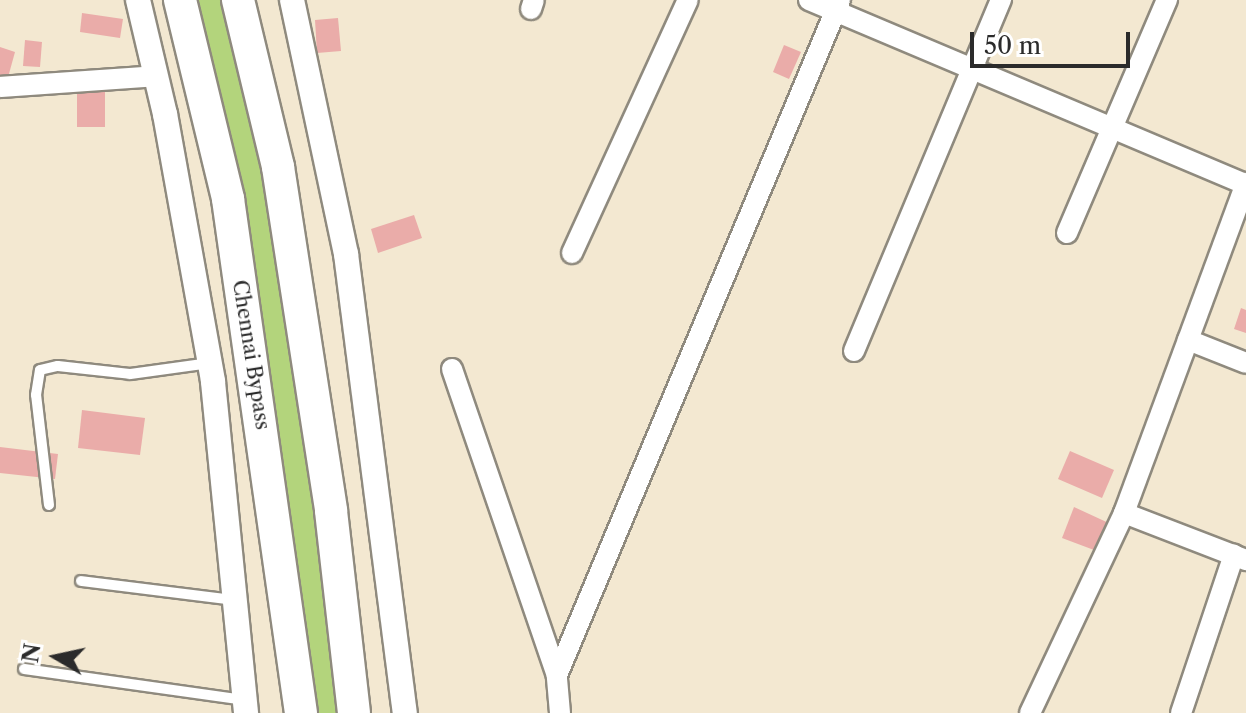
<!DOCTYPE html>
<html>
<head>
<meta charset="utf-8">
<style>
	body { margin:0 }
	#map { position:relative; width:1246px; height:713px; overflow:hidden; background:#f3e8d1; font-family:"Libre Caslon Text",serif }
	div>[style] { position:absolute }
	.green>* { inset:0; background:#b3d47c }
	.building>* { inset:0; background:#eaaca9 }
	.roads { filter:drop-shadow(2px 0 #8f8a7e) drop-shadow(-2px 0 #8f8a7e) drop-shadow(0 2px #8f8a7e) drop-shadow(0 -2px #8f8a7e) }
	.service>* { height:10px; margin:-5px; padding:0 5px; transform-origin:5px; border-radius:5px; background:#fff }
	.minor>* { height:20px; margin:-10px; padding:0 10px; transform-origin:10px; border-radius:10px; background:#fff }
	.tertiary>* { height:24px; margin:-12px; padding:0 12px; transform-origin:12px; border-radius:12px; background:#fff }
	.trunk>* { height:32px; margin:-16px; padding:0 16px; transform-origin:16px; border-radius:16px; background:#fff }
	span { translate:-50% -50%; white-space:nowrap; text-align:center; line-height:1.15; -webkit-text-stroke:6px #fff; paint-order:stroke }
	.street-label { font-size:20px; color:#2b2b2b }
	.north { position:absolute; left:16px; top:617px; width:80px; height:80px; -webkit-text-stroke:6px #fff; paint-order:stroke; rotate:279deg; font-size:22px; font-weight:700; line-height:32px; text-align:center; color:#2b2b2b }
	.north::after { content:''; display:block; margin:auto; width:28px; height:36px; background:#2b2b2b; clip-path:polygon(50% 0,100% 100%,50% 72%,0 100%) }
	.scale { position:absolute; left:970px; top:32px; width:160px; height:36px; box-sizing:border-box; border:4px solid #2b2b2b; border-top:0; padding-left:10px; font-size:24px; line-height:28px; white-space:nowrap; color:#2b2b2b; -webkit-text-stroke:6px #fff; paint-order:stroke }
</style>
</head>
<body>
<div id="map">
	<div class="green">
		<div style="clip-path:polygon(195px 0,227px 0,231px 16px,290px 324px,343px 713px,312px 713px)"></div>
	</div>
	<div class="building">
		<div style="clip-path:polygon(82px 13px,123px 19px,120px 38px,80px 32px)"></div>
		<div style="clip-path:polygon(338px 18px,341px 51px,317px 53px,315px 20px)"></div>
		<div style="clip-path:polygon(25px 40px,42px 42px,40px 67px,23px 66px)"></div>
		<div style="clip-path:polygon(784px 45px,801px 52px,789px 79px,773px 72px)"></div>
		<div style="clip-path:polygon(0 47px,15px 52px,7px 81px,0 80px)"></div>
		<div style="clip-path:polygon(105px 91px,105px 127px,77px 127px,77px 92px)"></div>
		<div style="clip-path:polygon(414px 215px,422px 238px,378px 253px,371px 229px)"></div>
		<div style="clip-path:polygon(1241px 308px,1246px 310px,1246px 333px,1234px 329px)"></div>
		<div style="clip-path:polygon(82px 410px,145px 418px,140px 455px,78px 448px)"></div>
		<div style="clip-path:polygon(0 447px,58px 454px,55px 479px,0 473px)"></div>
		<div style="clip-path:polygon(1070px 451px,1114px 470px,1102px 498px,1058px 479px)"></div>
		<div style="clip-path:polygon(1074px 507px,1113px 525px,1102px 553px,1062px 538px)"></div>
	</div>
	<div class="roads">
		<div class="service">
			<div style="left:49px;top:505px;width:111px;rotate:-96.7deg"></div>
			<div style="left:36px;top:395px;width:25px;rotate:-81deg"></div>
			<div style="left:40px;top:370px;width:18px;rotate:-13deg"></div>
			<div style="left:58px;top:366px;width:72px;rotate:6.3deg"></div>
			<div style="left:130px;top:374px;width:81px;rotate:-7.8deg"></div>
			<div style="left:81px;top:581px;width:154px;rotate:7.1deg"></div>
			<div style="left:24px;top:669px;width:222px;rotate:8deg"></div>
		</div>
		<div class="minor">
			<div style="left:809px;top:0;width:475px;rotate:22.9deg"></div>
			<div style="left:531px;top:9px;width:9px;rotate:-72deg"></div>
			<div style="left:0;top:87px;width:156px;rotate:-4deg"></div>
			<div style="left:1067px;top:233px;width:254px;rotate:-66.8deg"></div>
			<div style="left:572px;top:253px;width:278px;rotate:-65.4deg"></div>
			<div style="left:1188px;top:340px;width:62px;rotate:21.6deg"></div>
			<div style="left:854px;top:351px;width:381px;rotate:-67.3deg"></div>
			<div style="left:452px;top:369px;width:324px;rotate:71.1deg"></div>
			<div style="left:1124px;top:513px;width:131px;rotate:21.1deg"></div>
			<div style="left:560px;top:713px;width:38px;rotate:-95deg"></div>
			<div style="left:557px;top:675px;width:732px;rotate:-67.25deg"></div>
			<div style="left:1030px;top:713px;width:221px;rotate:-64.8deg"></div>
			<div style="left:1124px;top:513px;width:352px;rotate:-69.7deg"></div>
			<div style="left:1181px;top:713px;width:167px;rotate:-71.5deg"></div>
		</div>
		<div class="tertiary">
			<div style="left:138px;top:0;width:117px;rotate:76.7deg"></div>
			<div style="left:165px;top:114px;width:272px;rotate:79.8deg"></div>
			<div style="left:213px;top:382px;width:333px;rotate:84.3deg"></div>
			<div style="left:292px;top:0;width:260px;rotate:78deg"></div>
			<div style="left:346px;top:254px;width:463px;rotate:82.7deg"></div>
		</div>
		<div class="trunk">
			<div style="left:180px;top:0;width:205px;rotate:76.4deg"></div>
			<div style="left:228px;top:199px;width:519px;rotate:81.92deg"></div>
			<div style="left:238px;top:0;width:172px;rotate:76.5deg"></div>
			<div style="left:278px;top:167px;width:348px;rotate:81.2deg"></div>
			<div style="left:331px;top:511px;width:203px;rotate:83.5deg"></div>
		</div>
	</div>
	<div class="street-label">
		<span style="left:251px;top:355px;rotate:81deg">Chennai Bypass</span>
	</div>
	<div class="north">N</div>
	<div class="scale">50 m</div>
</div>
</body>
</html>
